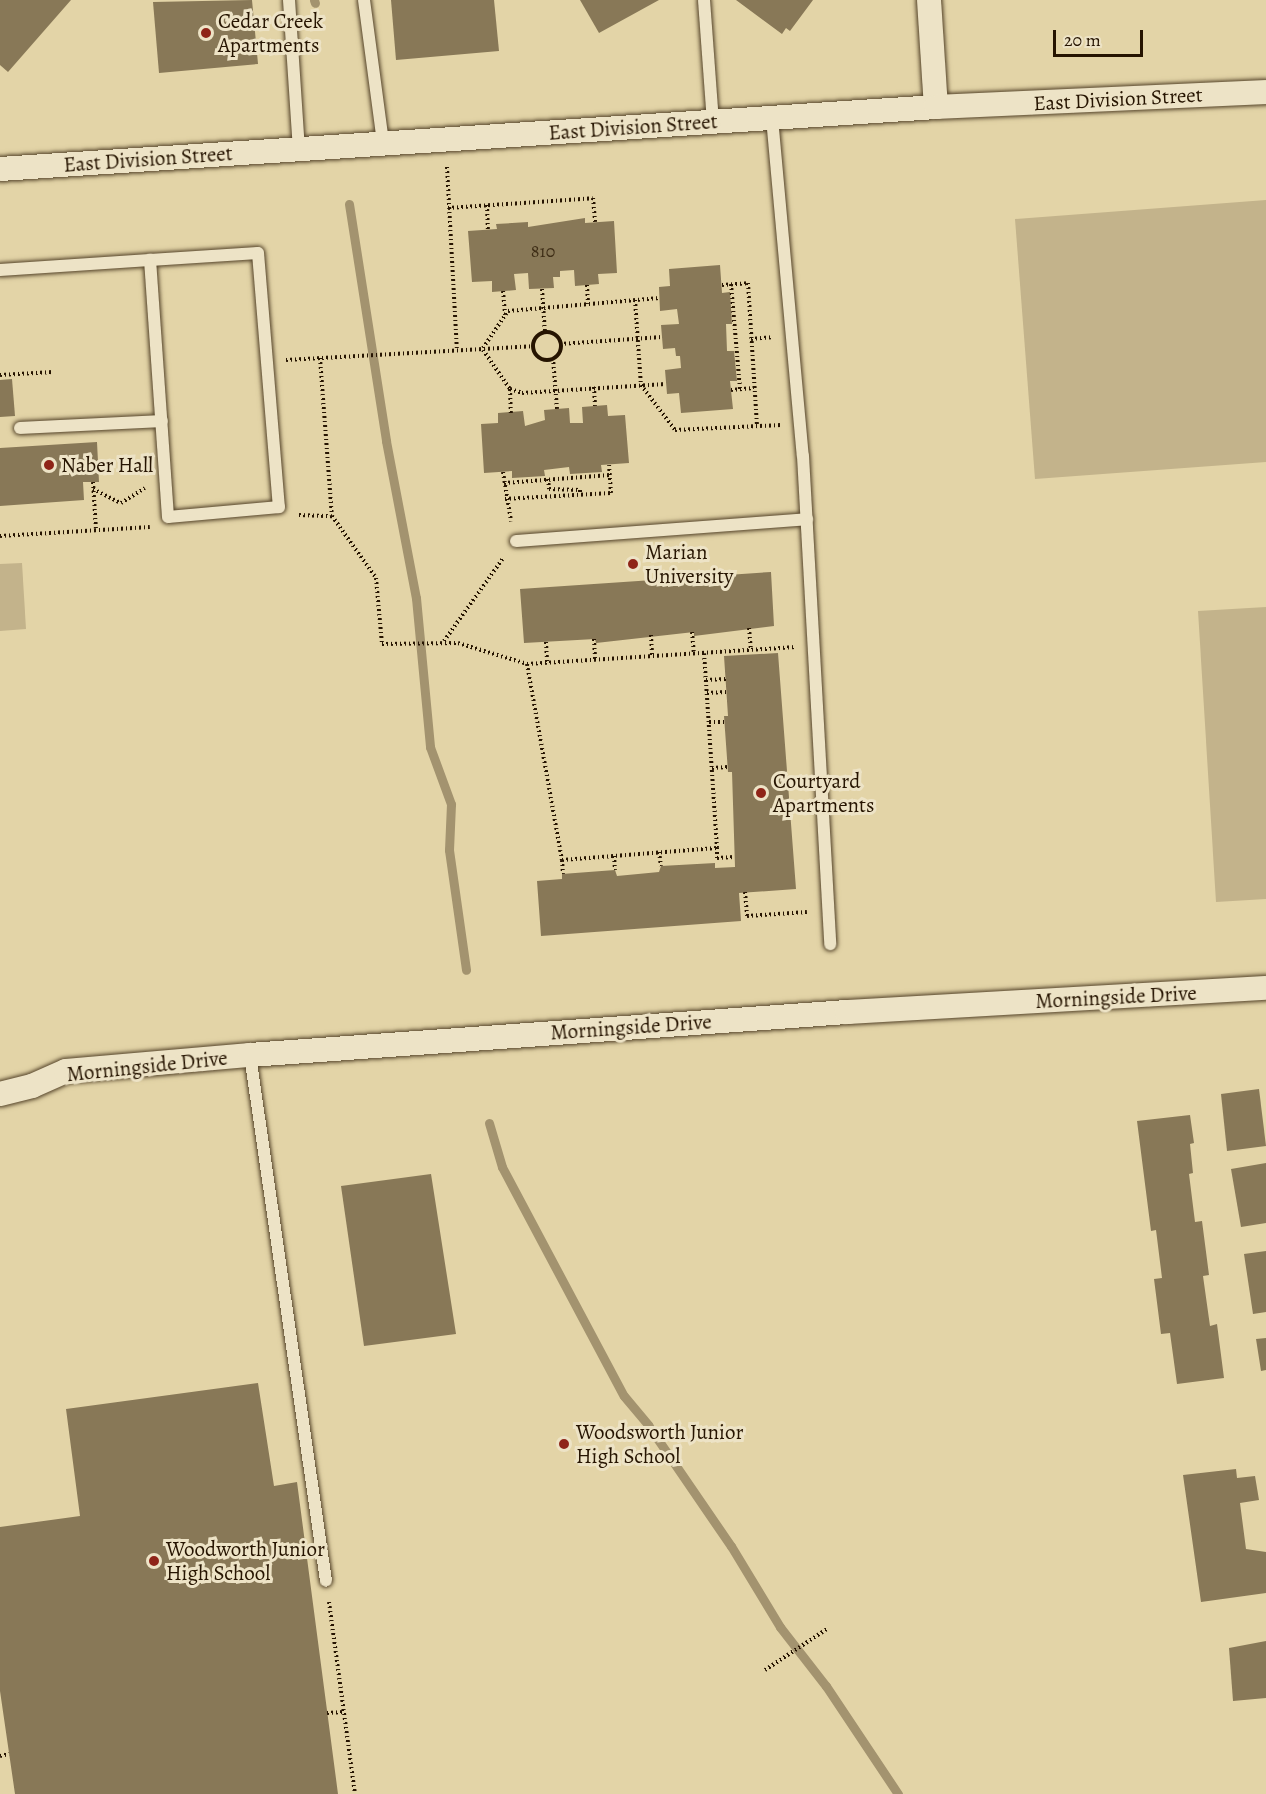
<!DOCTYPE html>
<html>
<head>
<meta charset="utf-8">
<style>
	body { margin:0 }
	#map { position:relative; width:1266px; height:1794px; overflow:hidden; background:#e3d4a7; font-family:Alegreya,serif }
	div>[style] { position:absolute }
	.green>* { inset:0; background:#c3b38b }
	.stream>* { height:9px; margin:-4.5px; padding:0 4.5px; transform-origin:4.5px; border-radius:4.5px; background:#a3936f }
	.building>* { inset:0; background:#887857 }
	.path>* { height:4px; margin-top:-2px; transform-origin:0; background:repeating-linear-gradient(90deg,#261401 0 1.5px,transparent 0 4.5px) }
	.path>.ring { margin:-2px; padding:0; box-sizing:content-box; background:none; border:4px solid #261401; border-radius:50% }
	.roads { filter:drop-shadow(0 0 2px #55442a) drop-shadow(0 0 2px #55442a) }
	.lane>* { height:12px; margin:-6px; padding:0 6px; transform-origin:6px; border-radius:6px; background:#ede3c6 }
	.street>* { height:24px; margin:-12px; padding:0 12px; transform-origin:12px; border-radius:12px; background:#ede3c6 }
	.dots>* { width:16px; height:16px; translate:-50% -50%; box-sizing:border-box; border:3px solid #ede3c6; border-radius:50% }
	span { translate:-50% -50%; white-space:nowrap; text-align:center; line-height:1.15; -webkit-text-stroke:6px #ede3c6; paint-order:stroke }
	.number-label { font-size:18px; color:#3e2d16 }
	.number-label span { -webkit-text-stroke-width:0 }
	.poi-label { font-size:21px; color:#261401 }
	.left { translate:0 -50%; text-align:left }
	.street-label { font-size:21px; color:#261401 }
	.scale { position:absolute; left:1053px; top:30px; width:90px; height:27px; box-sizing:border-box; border:3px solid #261401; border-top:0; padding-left:8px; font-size:18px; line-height:21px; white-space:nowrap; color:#261401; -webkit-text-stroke:4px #ede3c6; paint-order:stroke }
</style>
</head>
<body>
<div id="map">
	<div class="green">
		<div style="clip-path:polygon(1266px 200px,1266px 462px,1035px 479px,1015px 219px)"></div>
		<div style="clip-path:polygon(22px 563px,26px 629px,0 631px,0 564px)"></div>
		<div style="clip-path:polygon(1266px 607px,1266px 899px,1216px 902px,1198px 611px)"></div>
	</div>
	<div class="stream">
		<div style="left:314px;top:0;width:3px;rotate:72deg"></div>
		<div style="left:349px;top:204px;width:240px;rotate:81.1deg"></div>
		<div style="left:386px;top:441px;width:160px;rotate:79.2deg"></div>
		<div style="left:416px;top:598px;width:150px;rotate:84.6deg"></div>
		<div style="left:430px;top:747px;width:61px;rotate:69.8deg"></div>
		<div style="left:451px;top:804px;width:46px;rotate:92.5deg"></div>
		<div style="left:449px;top:850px;width:121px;rotate:81.9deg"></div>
		<div style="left:489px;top:1123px;width:46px;rotate:73.5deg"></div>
		<div style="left:502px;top:1167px;width:259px;rotate:62deg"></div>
		<div style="left:624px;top:1396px;width:38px;rotate:50deg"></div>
		<div style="left:648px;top:1425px;width:147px;rotate:55.6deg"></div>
		<div style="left:731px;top:1546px;width:95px;rotate:58.8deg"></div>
		<div style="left:780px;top:1627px;width:75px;rotate:52.1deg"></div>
		<div style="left:826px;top:1686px;width:130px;rotate:56.3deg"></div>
	</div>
	<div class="building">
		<div style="clip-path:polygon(0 0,71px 0,8px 72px,0 65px)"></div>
		<div style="clip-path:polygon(252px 0,258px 64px,159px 73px,153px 2px)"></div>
		<div style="clip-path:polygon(391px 0,494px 0,499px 51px,396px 60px)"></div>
		<div style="clip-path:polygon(580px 0,659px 0,599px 33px)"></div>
		<div style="clip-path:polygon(736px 0,813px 0,790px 31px,786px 28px,782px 34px)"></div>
		<div style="clip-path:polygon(585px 218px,585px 223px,614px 221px,617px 273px,598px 274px,599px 284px,575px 286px,574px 270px,560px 271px,560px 277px,553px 277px,554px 288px,529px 289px,528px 273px,514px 274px,516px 290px,492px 292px,492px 281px,472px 282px,468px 231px,497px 229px,496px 224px,528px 222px,528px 227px)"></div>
		<div style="clip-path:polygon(720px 265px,722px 293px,730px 292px,732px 324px,726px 324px,727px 351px,734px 351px,737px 381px,730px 381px,733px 409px,681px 413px,679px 393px,667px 394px,665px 370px,681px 368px,680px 356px,676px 356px,675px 348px,663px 349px,661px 325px,679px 324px,677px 309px,660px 311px,659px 287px,670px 286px,669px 269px)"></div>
		<div style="clip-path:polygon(12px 379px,15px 416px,0 417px,0 380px)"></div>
		<div style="clip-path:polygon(607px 405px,608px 416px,625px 415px,629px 463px,601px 465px,602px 472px,570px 474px,569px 467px,544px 470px,545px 476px,512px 478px,512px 471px,484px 473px,481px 424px,498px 423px,498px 413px,523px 411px,525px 426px,545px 420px,544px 410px,569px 408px,570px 423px,583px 423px,582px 407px)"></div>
		<div style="clip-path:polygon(97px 442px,99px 482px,83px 482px,84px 500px,0 506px,0 448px)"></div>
		<div style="clip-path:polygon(771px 572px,774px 626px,694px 636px,694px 632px,596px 643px,595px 639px,524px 643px,520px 589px)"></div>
		<div style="clip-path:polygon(778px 653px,796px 889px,739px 893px,741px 921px,541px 936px,537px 881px,562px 879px,562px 874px,615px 870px,617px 876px,659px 872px,661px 866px,715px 863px,715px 868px,735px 867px,732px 772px,728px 772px,724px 716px,728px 716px,724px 656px)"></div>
		<div style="clip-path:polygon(1259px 1089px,1266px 1146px,1227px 1151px,1221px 1094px)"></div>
		<div style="clip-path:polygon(1190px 1115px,1194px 1143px,1190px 1144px,1193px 1173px,1189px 1174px,1195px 1222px,1202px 1221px,1209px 1275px,1203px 1276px,1210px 1326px,1217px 1324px,1224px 1378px,1177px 1384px,1170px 1333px,1161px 1334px,1154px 1279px,1162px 1278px,1156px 1230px,1151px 1231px,1137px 1121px)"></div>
		<div style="clip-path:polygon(1266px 1163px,1266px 1223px,1241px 1227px,1231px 1169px)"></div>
		<div style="clip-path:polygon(431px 1174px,456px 1334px,364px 1346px,341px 1186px)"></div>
		<div style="clip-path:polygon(1266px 1251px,1266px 1312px,1253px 1314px,1244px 1254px)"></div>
		<div style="clip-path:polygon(1266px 1338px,1266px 1370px,1261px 1371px,1256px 1339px)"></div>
		<div style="clip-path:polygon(258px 1383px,274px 1486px,297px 1482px,338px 1794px,15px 1794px,0 1691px,0 1527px,80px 1516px,66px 1409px)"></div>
		<div style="clip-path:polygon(1236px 1469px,1237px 1478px,1255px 1476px,1259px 1500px,1240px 1503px,1246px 1549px,1266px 1552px,1266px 1593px,1201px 1602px,1183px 1475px)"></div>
		<div style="clip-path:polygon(1266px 1641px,1266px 1698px,1233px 1701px,1229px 1648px)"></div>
	</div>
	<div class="path">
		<div style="left:447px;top:167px;width:183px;rotate:86.9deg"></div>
		<div style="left:487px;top:205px;width:25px;rotate:88deg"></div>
		<div style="left:448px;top:208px;width:145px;rotate:-3.9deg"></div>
		<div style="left:593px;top:198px;width:24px;rotate:85deg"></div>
		<div style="left:731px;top:284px;width:106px;rotate:85.1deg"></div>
		<div style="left:587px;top:285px;width:19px;rotate:87deg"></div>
		<div style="left:722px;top:285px;width:26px;rotate:-4deg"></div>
		<div style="left:748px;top:283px;width:144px;rotate:86.4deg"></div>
		<div style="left:542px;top:289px;width:44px;rotate:86.1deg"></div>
		<div style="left:503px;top:291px;width:24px;rotate:85deg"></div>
		<div style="left:635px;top:300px;width:85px;rotate:86deg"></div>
		<div style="left:641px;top:385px;width:56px;rotate:52.9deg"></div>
		<div style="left:675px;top:430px;width:106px;rotate:-2.7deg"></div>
		<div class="ring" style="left:533px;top:332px;width:24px;height:24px"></div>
		<div style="left:751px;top:339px;width:21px;rotate:-5deg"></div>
		<div style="left:560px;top:344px;width:102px;rotate:-3.9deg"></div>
		<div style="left:483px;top:348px;width:45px;rotate:-56deg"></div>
		<div style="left:508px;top:311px;width:152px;rotate:-4.9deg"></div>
		<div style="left:483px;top:350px;width:47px;rotate:55.3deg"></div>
		<div style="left:510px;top:389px;width:13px;rotate:18deg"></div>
		<div style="left:522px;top:393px;width:144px;rotate:-3.6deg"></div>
		<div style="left:320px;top:358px;width:158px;rotate:85.7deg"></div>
		<div style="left:553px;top:358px;width:51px;rotate:85.5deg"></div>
		<div style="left:286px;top:360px;width:247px;rotate:-3.2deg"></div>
		<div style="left:0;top:375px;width:53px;rotate:-3.2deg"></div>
		<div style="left:594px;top:387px;width:19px;rotate:87deg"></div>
		<div style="left:510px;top:389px;width:24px;rotate:88deg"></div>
		<div style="left:731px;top:390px;width:23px;rotate:-5deg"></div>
		<div style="left:503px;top:472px;width:50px;rotate:80.7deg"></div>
		<div style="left:548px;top:479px;width:10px;rotate:84deg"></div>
		<div style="left:549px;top:489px;width:31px;rotate:2deg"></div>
		<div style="left:580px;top:490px;width:5px;rotate:90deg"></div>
		<div style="left:93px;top:482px;width:48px;rotate:86.4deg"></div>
		<div style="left:504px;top:483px;width:106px;rotate:-4.3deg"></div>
		<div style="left:93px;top:489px;width:31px;rotate:27deg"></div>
		<div style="left:121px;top:503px;width:28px;rotate:-32deg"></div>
		<div style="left:505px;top:499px;width:106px;rotate:-3.2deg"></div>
		<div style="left:611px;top:493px;width:28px;rotate:-94deg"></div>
		<div style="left:299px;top:515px;width:33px;rotate:2deg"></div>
		<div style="left:332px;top:516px;width:76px;rotate:54.6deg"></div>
		<div style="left:376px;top:578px;width:66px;rotate:84.8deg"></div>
		<div style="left:382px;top:644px;width:76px;rotate:-0.8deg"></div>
		<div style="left:458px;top:643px;width:72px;rotate:16.9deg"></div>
		<div style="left:527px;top:664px;width:269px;rotate:-3.6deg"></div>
		<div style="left:0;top:536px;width:150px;rotate:-3.4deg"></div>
		<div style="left:749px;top:628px;width:22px;rotate:85deg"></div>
		<div style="left:692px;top:632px;width:21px;rotate:85deg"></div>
		<div style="left:651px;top:635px;width:21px;rotate:87deg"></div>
		<div style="left:594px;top:639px;width:20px;rotate:87deg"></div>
		<div style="left:444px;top:641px;width:103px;rotate:-54.5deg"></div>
		<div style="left:546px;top:642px;width:20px;rotate:87deg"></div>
		<div style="left:527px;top:664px;width:199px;rotate:79.9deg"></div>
		<div style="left:562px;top:860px;width:155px;rotate:-4.4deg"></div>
		<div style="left:717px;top:848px;width:195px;rotate:-93.8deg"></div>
		<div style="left:706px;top:680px;width:20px;rotate:-3deg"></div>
		<div style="left:707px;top:693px;width:19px;rotate:-3deg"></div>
		<div style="left:709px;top:722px;width:15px"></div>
		<div style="left:712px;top:768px;width:16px;rotate:-4deg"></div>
		<div style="left:717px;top:848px;width:10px;rotate:90deg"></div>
		<div style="left:717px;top:858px;width:17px;rotate:-3deg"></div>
		<div style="left:659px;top:852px;width:14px;rotate:82deg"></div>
		<div style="left:614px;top:856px;width:14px;rotate:86deg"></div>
		<div style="left:562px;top:860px;width:14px;rotate:86deg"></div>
		<div style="left:745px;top:892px;width:24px;rotate:85deg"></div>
		<div style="left:747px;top:916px;width:60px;rotate:-3.8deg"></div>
		<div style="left:329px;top:1602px;width:194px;rotate:82.3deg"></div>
		<div style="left:765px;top:1670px;width:74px;rotate:-33.5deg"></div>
		<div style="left:327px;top:1713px;width:17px;rotate:-3deg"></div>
		<div style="left:0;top:1756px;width:9px;rotate:-13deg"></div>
	</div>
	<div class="roads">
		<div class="lane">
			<div style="left:289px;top:0;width:149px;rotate:86.2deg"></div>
			<div style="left:364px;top:0;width:144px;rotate:82.4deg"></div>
			<div style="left:704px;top:0;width:122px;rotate:85.8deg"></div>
			<div style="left:772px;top:118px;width:339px;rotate:84.8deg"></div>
			<div style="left:803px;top:456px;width:489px;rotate:86.8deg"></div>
			<div style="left:0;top:270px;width:150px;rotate:-3.8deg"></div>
			<div style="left:150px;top:260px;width:108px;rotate:-3.7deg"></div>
			<div style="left:258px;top:253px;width:255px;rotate:85.3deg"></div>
			<div style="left:279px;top:507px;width:111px;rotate:174.9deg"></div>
			<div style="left:168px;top:517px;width:258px;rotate:-94deg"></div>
			<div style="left:20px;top:428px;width:142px;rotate:-2.8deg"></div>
			<div style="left:516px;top:541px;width:292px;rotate:-4.3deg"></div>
			<div style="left:250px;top:1055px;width:531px;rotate:81.78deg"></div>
		</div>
		<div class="street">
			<div style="left:929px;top:0;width:107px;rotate:86.3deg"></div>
			<div style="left:0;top:169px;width:938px;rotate:-3.79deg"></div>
			<div style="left:936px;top:107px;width:330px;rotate:-2.6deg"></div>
			<div style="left:0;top:1094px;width:33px;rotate:-14deg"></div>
			<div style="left:32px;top:1086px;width:37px;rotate:-24deg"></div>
			<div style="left:66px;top:1071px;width:185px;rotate:-5deg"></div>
			<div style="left:250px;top:1055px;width:599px;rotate:-4.12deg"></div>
			<div style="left:847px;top:1012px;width:420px;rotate:-3.3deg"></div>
		</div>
	</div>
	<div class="dots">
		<div style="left:206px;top:33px;background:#8f2418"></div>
		<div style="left:49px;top:465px;background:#8f2418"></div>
		<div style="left:633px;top:564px;background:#8f2418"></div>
		<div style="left:761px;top:793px;background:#8f2418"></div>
		<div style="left:564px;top:1444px;background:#8f2418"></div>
		<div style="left:154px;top:1561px;background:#8f2418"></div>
	</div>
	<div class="number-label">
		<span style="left:543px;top:251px">810</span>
	</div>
	<div class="poi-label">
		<span class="left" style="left:218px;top:33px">Cedar Creek<br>Apartments</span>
		<span class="left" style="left:61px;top:465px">Naber Hall</span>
		<span class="left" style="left:645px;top:564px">Marian<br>University</span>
		<span class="left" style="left:773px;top:793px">Courtyard<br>Apartments</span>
		<span class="left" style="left:576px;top:1444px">Woodsworth Junior<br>High School</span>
		<span class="left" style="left:166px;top:1561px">Woodworth Junior<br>High School</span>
	</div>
	<div class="street-label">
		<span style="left:1118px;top:99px;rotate:-3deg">East Division Street</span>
		<span style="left:633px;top:127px;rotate:-4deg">East Division Street</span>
		<span style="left:148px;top:159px;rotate:-4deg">East Division Street</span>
		<span style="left:1116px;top:997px;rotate:-3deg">Morningside Drive</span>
		<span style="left:631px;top:1027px;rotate:-4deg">Morningside Drive</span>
		<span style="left:147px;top:1066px;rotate:-6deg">Morningside Drive</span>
	</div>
	<div class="scale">20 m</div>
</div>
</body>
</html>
